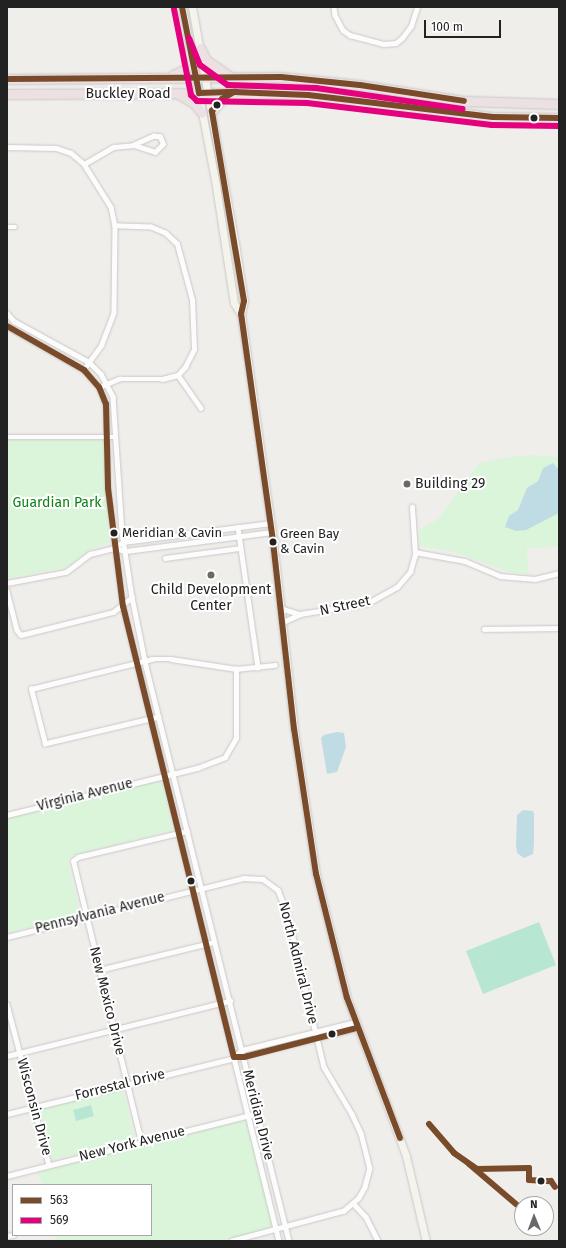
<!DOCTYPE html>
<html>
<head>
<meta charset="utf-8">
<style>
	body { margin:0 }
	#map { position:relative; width:566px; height:1248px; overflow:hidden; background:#f0eeeb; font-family:"Fira Sans",sans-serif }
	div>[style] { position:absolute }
	.park>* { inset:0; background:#daf5da }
	.pitch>* { inset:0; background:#b7e6d2 }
	.water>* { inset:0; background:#bfdbe3 }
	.roads { filter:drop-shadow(0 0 1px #c9c8c7) drop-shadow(0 0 1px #c9c8c7) }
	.street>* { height:4.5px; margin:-2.25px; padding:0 2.25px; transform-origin:2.25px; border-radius:2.25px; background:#fdfcfc }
	.secondary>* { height:7px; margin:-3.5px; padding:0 3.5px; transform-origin:3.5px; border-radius:3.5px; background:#f4f4ed }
	.highway>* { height:9px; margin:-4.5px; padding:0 4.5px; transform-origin:4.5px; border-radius:4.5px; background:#ece0e2 }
	.bus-1>* { height:6px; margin:-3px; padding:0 3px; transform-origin:3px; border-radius:3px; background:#7a4b2a }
	.bus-2>* { height:6px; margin:-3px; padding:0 3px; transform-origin:3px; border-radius:3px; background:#e5007d }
	.dots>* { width:11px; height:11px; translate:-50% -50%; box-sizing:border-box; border:2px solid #fff; border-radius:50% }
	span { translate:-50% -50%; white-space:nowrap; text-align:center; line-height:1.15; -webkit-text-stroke:4px #fff; paint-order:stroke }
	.bus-label { font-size:13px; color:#222 }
	.left { translate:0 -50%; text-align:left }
	.street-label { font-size:14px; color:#222 }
	.poi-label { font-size:14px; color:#222 }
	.park-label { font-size:14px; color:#0c8416 }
	.frame { position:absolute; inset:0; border:8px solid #222; pointer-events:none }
	.legend { position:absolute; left:12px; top:1184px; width:140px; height:52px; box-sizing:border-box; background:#fff; border:1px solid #a7a7a7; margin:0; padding:5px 7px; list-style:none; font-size:12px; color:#222 }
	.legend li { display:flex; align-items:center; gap:8px; height:20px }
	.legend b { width:20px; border:1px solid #a7a7a7 }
	.north { position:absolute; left:514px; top:1196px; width:40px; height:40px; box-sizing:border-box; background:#fff; border:1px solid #a7a7a7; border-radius:50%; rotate:359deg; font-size:11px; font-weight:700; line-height:16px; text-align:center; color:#222 }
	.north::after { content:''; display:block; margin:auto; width:14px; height:18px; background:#6a6968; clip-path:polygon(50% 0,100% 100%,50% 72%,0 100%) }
	.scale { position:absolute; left:424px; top:20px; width:77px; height:18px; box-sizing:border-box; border:2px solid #222; border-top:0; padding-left:5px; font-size:12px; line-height:14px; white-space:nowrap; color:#222; -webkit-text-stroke:3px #fff; paint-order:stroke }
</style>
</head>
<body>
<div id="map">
	<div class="park">
		<div style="clip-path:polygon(7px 440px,104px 440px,109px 544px,93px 548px,67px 567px,7px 579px)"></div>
		<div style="clip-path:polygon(534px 455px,559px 457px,559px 545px,558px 547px,527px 548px,528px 574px,512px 573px,454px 552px,419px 546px,419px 530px,438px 519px,479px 463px,510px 457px)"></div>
		<div style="clip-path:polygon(156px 780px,163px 784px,173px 830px,70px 856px,68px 862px,80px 913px,7px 933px,7px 817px)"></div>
		<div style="clip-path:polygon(120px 1088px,124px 1091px,135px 1140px,52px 1160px,39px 1110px)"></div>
		<div style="clip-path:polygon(242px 1121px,247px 1124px,272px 1223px,271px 1228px,221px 1241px,56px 1241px,55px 1235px,151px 1235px,151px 1185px,42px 1185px,38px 1172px)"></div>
	</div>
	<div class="pitch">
		<div style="clip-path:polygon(539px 922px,556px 965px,483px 994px,466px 951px)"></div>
		<div style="clip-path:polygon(91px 1105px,94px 1116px,76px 1121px,73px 1110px)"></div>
	</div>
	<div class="water">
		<div style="clip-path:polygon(553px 463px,559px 470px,559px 513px,526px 530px,516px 531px,505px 527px,509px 516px,518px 510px,527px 488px,538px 481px,543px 468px)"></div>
		<div style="clip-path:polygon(337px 732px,344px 733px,346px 747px,337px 772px,327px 774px,321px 738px,324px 735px)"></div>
		<div style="clip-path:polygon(523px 810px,533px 811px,534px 814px,534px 843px,533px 854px,524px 858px,517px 853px,516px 844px,517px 815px)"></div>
	</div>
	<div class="roads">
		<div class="street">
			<div style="left:334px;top:7px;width:8px;rotate:83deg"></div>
			<div style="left:335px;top:15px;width:17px;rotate:62deg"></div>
			<div style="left:343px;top:30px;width:9px;rotate:36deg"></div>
			<div style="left:350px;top:35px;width:35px;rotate:15deg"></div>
			<div style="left:384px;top:44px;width:12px;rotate:-5deg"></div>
			<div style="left:396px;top:43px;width:8px;rotate:-40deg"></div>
			<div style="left:402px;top:38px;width:15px;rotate:-53deg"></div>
			<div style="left:411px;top:26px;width:20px;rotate:-72deg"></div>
			<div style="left:7px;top:147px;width:49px;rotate:1.2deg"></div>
			<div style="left:56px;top:148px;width:16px;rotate:18deg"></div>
			<div style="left:71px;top:153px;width:17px;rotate:40deg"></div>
			<div style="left:84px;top:164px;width:51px;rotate:57.9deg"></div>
			<div style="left:111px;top:207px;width:19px;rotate:78deg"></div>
			<div style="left:115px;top:226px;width:87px;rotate:90.7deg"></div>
			<div style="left:114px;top:313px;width:34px;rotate:111deg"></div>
			<div style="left:102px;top:345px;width:31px;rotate:126deg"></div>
			<div style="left:84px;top:164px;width:34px;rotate:-30deg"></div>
			<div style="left:113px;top:147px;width:21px;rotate:-5deg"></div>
			<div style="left:134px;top:145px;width:22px;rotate:18deg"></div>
			<div style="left:155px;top:152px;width:11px;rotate:-45deg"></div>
			<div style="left:163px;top:144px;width:8px;rotate:-113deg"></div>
			<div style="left:160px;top:137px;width:6px;rotate:-171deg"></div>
			<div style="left:154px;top:136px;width:22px;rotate:156deg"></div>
			<div style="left:7px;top:227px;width:8px"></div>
			<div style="left:7px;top:313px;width:11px;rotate:49deg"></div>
			<div style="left:14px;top:321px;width:85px;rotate:28.7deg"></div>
			<div style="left:89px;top:362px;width:17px;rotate:45deg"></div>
			<div style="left:101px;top:374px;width:26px;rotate:62deg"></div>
			<div style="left:113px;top:397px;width:135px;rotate:86.2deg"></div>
			<div style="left:122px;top:532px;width:66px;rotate:81.3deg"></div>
			<div style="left:132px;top:597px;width:70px;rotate:78.5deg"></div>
			<div style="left:146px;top:666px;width:593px;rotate:76.03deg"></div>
			<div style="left:7px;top:326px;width:89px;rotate:29.7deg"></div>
			<div style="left:84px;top:370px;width:23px;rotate:49deg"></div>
			<div style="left:99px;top:387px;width:18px;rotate:68deg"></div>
			<div style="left:106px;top:404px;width:84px;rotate:88.6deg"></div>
			<div style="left:108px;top:488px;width:119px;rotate:82.8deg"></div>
			<div style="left:123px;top:606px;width:654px;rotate:76.2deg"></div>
			<div style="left:178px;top:375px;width:40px;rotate:55.1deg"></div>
			<div style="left:99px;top:387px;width:22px;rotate:-22deg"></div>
			<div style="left:119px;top:379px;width:43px"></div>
			<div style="left:162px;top:379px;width:16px;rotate:-14deg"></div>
			<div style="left:178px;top:375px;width:11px;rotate:-49deg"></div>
			<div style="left:185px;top:367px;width:20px;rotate:-63deg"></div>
			<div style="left:194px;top:349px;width:49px;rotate:-92.3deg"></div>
			<div style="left:192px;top:300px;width:58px;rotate:-105deg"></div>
			<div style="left:177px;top:244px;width:16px;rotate:-137deg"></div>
			<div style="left:165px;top:233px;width:15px;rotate:-157deg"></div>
			<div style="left:151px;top:227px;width:36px;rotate:-178deg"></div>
			<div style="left:7px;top:437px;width:109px"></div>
			<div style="left:238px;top:527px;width:142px;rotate:81.9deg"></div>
			<div style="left:114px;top:548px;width:12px;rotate:14deg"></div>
			<div style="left:126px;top:551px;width:147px;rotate:-7.4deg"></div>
			<div style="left:415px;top:552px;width:51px;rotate:10.2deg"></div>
			<div style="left:465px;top:561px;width:38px;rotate:23deg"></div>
			<div style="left:500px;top:576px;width:35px;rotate:5deg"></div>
			<div style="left:535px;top:579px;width:25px;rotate:-14deg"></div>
			<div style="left:165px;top:558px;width:76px;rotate:-7.6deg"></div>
			<div style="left:7px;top:583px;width:60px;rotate:-10.6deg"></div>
			<div style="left:66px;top:572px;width:30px;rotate:-37deg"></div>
			<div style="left:90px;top:554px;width:25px;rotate:-14deg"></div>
			<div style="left:114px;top:548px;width:11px;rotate:-34deg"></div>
			<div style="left:123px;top:542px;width:149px;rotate:-7.3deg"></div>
			<div style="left:7px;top:591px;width:40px;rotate:75.6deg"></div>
			<div style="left:17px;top:630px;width:6px;rotate:51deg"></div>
			<div style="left:21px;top:635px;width:95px;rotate:-14deg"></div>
			<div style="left:113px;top:612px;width:24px;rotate:-38deg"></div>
			<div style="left:280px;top:608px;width:21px;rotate:17deg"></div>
			<div style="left:281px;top:623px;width:21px;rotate:-25deg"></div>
			<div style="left:300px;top:614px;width:69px;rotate:-9.2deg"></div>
			<div style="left:368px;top:603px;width:33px;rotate:-29deg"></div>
			<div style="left:397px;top:587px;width:20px;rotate:-49deg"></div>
			<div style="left:410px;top:572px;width:18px;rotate:-74deg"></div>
			<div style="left:415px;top:555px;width:48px;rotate:-93.6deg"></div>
			<div style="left:484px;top:629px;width:75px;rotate:-0.8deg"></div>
			<div style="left:159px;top:717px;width:117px;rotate:166.7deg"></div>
			<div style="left:45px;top:744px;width:57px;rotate:-104.3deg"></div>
			<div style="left:31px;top:689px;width:125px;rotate:-13.9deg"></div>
			<div style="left:152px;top:659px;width:19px"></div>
			<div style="left:171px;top:659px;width:66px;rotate:8.7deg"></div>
			<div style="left:236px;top:669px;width:39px;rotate:-6deg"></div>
			<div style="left:7px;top:815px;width:196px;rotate:-13.9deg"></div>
			<div style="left:197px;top:768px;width:30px;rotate:-21deg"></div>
			<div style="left:225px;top:757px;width:22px;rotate:-60deg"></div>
			<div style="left:236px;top:738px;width:69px;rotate:-90deg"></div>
			<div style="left:7px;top:937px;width:243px;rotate:-14deg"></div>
			<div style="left:243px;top:878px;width:20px;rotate:3deg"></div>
			<div style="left:263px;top:879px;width:19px;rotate:36deg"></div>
			<div style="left:278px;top:890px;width:24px;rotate:68deg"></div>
			<div style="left:287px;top:912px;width:159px;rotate:76.6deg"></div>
			<div style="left:324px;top:1067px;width:55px;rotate:59.2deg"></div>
			<div style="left:352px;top:1114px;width:21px;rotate:65deg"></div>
			<div style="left:361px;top:1133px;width:36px;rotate:76deg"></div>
			<div style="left:370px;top:1168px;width:20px;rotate:105deg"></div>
			<div style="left:365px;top:1187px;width:13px;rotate:119deg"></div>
			<div style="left:359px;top:1198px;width:20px;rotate:139deg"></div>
			<div style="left:344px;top:1211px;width:116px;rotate:165deg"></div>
			<div style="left:99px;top:970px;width:118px;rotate:-13.7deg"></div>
			<div style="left:7px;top:1004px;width:166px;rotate:75.4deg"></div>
			<div style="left:7px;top:1056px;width:230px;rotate:-13.9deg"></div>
			<div style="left:234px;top:1057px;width:11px;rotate:-41deg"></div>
			<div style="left:242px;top:1050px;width:116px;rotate:-13.9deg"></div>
			<div style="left:7px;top:1114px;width:360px;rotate:-13.8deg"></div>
			<div style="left:141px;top:1142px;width:289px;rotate:-103.6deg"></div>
			<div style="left:73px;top:861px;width:6px;rotate:-39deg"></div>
			<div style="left:78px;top:857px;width:112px;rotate:-13.4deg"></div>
			<div style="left:7px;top:1176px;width:258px;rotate:-14.1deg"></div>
			<div style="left:353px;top:1203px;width:19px;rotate:47deg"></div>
			<div style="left:366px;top:1217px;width:27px;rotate:63deg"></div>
			<div style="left:7px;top:1236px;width:6px;rotate:-9deg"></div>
		</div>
		<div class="secondary">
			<div style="left:182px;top:7px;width:182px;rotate:79.2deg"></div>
			<div style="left:216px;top:186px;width:118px;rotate:81.3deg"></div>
			<div style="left:234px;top:303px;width:13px;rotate:58deg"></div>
			<div style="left:241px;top:314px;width:49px;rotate:81.7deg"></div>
			<div style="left:248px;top:362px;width:181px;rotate:82deg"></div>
			<div style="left:273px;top:541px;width:189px;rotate:83.6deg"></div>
			<div style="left:294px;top:729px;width:147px;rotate:81.4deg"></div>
			<div style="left:316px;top:874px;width:128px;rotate:76deg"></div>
			<div style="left:347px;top:998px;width:169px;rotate:69.5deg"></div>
			<div style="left:406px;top:1156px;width:87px;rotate:76.8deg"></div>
			<div style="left:192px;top:7px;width:247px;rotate:79.7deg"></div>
			<div style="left:236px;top:250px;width:52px;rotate:81.1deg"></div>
			<div style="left:244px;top:301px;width:13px;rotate:103deg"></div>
		</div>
		<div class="highway">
			<div style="left:200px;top:48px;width:13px;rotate:63deg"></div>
			<div style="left:206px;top:60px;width:28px;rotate:35deg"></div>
			<div style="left:173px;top:75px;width:14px;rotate:-25deg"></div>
			<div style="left:186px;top:69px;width:20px;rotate:-79deg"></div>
			<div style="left:7px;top:79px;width:274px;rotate:-0.4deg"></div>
			<div style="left:281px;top:77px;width:79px;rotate:5.8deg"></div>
			<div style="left:360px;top:85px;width:105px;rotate:8.7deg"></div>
			<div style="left:464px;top:101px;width:95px;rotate:1.8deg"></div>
			<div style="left:177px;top:93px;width:21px;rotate:31deg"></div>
			<div style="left:195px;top:104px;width:11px;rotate:52deg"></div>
			<div style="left:7px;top:94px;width:266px;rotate:-0.2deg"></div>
			<div style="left:273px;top:93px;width:35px;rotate:3deg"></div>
			<div style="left:308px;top:95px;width:186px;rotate:6.8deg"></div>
			<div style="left:493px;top:117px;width:66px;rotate:0.9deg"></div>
			<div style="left:212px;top:111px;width:16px;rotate:-50deg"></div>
			<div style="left:222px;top:99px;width:10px;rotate:-29deg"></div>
		</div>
	</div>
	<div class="bus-1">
		<div style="left:182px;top:7px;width:88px;rotate:78.8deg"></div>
		<div style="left:199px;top:93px;width:37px;rotate:-2deg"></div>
		<div style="left:7px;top:79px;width:274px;rotate:-0.4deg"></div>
		<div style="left:281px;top:77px;width:79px;rotate:5.8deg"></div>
		<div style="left:360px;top:85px;width:105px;rotate:8.7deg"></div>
		<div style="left:7px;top:326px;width:89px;rotate:29.7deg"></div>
		<div style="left:84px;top:370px;width:23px;rotate:49deg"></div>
		<div style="left:99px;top:387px;width:18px;rotate:68deg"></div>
		<div style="left:106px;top:404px;width:84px;rotate:88.6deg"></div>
		<div style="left:108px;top:488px;width:119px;rotate:82.8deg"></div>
		<div style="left:123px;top:606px;width:464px;rotate:76.2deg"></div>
		<div style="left:234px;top:1057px;width:10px"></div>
		<div style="left:244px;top:1057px;width:117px;rotate:-14.4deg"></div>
		<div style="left:429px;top:1124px;width:38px;rotate:49deg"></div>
		<div style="left:454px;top:1153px;width:28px;rotate:35deg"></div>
		<div style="left:477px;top:1169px;width:52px;rotate:-1.1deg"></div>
		<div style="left:529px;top:1168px;width:12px;rotate:90deg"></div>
		<div style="left:529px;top:1180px;width:22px;rotate:3deg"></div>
		<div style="left:551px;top:1181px;width:7px;rotate:56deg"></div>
		<div style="left:400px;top:1138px;width:150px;rotate:-110.7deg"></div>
		<div style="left:347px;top:998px;width:128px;rotate:-104deg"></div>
		<div style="left:316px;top:874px;width:147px;rotate:-98.6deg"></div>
		<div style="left:294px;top:729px;width:189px;rotate:-96.4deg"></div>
		<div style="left:273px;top:541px;width:229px;rotate:-98deg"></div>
		<div style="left:241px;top:314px;width:13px;rotate:-77deg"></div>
		<div style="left:244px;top:301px;width:193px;rotate:-99.6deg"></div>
		<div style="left:212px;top:111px;width:16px;rotate:-50deg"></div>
		<div style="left:222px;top:99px;width:14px;rotate:-30deg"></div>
		<div style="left:234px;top:92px;width:74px;rotate:2.3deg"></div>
		<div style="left:308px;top:95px;width:186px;rotate:6.8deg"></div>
		<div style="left:493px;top:117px;width:66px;rotate:0.9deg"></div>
		<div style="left:469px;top:1164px;width:62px;rotate:40.4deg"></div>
	</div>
	<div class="bus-2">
		<div style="left:174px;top:9px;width:88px;rotate:78.8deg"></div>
		<div style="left:191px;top:95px;width:8px;rotate:45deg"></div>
		<div style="left:197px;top:101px;width:110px;rotate:1deg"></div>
		<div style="left:307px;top:103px;width:186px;rotate:6.8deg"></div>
		<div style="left:492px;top:125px;width:67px;rotate:0.9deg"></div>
		<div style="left:189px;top:38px;width:29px;rotate:68deg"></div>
		<div style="left:200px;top:65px;width:34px;rotate:36deg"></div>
		<div style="left:228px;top:85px;width:88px;rotate:2deg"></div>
		<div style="left:316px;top:88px;width:148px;rotate:8.1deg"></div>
	</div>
	<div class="dots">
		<div style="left:217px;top:105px;background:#222"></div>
		<div style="left:534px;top:118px;background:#222"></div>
		<div style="left:407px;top:484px;background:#6a6968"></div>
		<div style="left:114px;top:533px;background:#222"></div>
		<div style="left:273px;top:542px;background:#222"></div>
		<div style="left:211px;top:575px;background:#6a6968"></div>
		<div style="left:191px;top:881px;background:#222"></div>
		<div style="left:332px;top:1034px;background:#222"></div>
		<div style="left:541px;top:1181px;background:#222"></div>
	</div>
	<div class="bus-label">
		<span class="left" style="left:122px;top:533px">Meridian &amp; Cavin</span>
		<span class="left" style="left:280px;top:542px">Green Bay<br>&amp; Cavin</span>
	</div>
	<div class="street-label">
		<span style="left:128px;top:94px">Buckley Road</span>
		<span style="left:345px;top:606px;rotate:-12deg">N Street</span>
		<span style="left:85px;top:795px;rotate:-14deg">Virginia Avenue</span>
		<span style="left:100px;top:913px;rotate:-14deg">Pennsylvania Avenue</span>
		<span style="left:298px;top:963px;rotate:76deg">North Admiral Drive</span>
		<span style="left:107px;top:1001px;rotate:76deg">New Mexico Drive</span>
		<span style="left:120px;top:1085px;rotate:-14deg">Forrestal Drive</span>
		<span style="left:34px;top:1107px;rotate:75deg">Wisconsin Drive</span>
		<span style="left:258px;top:1115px;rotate:76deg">Meridian Drive</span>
		<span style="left:132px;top:1144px;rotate:-14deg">New York Avenue</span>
	</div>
	<div class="poi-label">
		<span class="left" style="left:415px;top:484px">Building 29</span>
		<span style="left:211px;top:598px">Child Development<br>Center</span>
	</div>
	<div class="park-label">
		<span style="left:57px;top:503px">Guardian Park</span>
	</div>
	<div class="frame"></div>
	<ul class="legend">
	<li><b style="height:5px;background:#7a4b2a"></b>563</li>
	<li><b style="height:5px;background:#e5007d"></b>569</li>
	</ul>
	<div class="north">N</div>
	<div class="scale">100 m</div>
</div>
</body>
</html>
